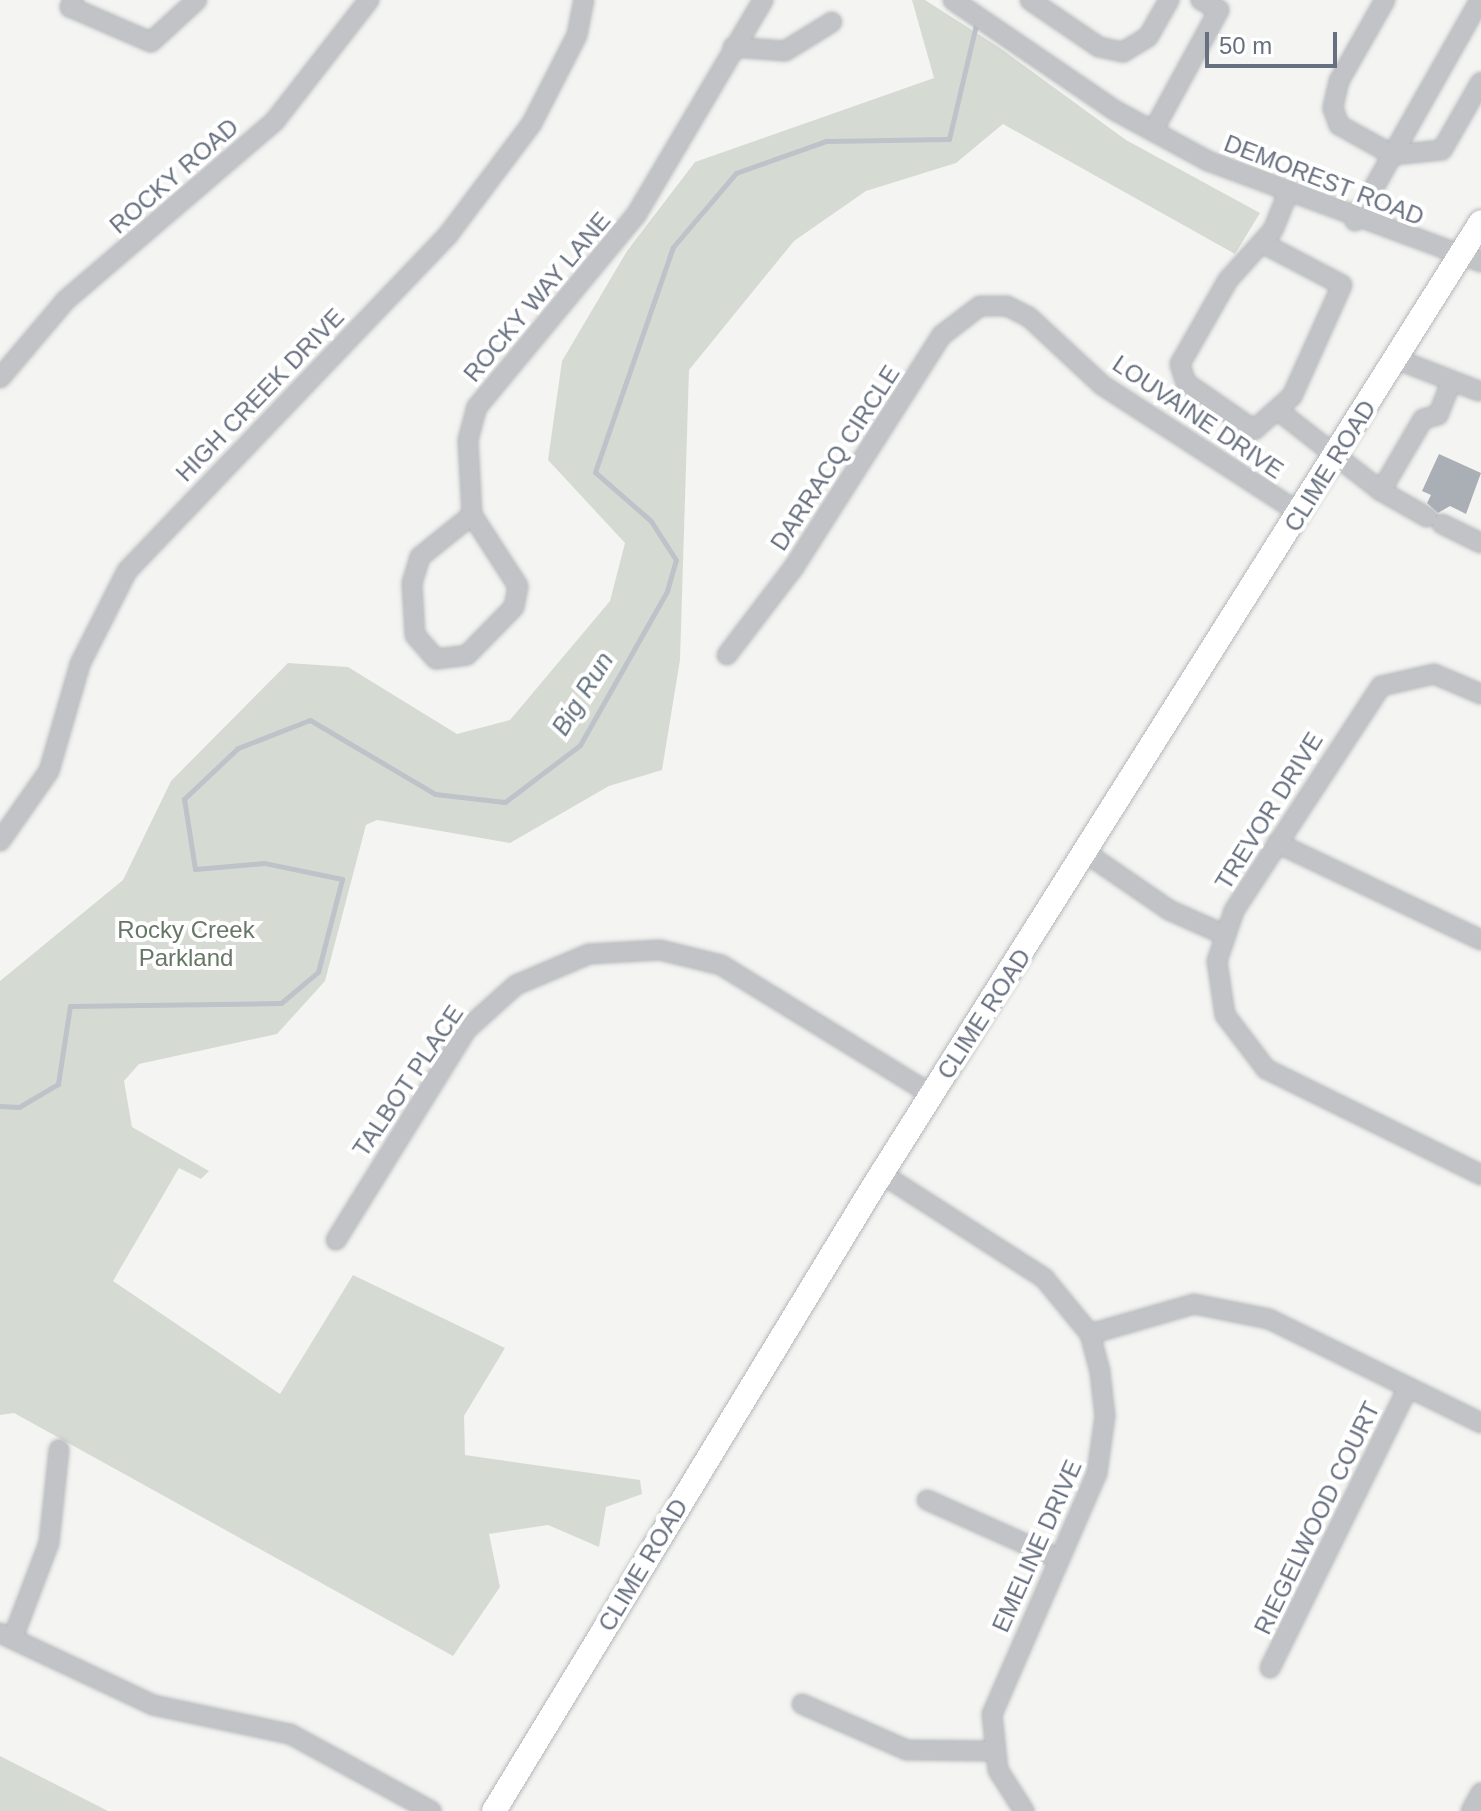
<!DOCTYPE html>
<html>
<head>
<meta charset="utf-8">
<style>
	body { margin:0 }
	#map { position:relative; width:1481px; height:1811px; overflow:hidden; background:#f4f5f2; font-family:Arial,sans-serif }
	div>[style] { position:absolute }
	.green>* { inset:0; background:#d5dbd3 }
	.stream>* { height:5px; margin:-2.5px; padding:0 2.5px; transform-origin:2.5px; border-radius:2.5px; background:#bdc3c9 }
	.building>* { inset:0; background:#aaaeb5 }
	.roads { filter:drop-shadow(0 0 2px #b4b6ba) drop-shadow(0 0 2px #b4b6ba) }
	.minor>* { height:18px; margin:-9px; padding:0 9px; transform-origin:9px; border-radius:9px; background:#c1c3c7 }
	.major>* { height:24px; margin:-12px; padding:0 12px; transform-origin:12px; border-radius:12px; background:#fff }
	span { translate:-50% -50%; white-space:nowrap; text-align:center; line-height:1.15; -webkit-text-stroke:8px #fff; paint-order:stroke }
	.street-label { font-size:24px; color:#677080 }
	.park-label { font-size:24px; color:#667865 }
	.water-label { font-size:26px; color:#687784; font-style:italic }
	.scale { position:absolute; left:1205px; top:32px; width:132px; height:36px; box-sizing:border-box; border:4px solid #677080; border-top:0; padding-left:10px; font-size:24px; line-height:28px; white-space:nowrap; color:#677080; -webkit-text-stroke:6px #fff; paint-order:stroke }
</style>
</head>
<body>
<div id="map">
	<div class="green">
		<div style="clip-path:polygon(912px 0,925px 0,1000px 48px,1126px 140px,1260px 213px,1235px 254px,1003px 124px,956px 163px,866px 191px,794px 241px,689px 370px,680px 660px,662px 770px,609px 786px,510px 843px,377px 820px,366px 825px,325px 981px,277px 1034px,139px 1064px,124px 1081px,132px 1127px,209px 1171px,201px 1179px,179px 1168px,113px 1281px,280px 1394px,353px 1275px,505px 1348px,464px 1416px,465px 1455px,640px 1480px,642px 1494px,606px 1507px,599px 1547px,548px 1525px,489px 1534px,500px 1587px,453px 1656px,14px 1413px,0 1415px,0 981px,123px 880px,171px 781px,288px 663px,348px 667px,457px 734px,510px 720px,610px 601px,625px 543px,548px 460px,562px 361px,627px 251px,695px 162px,934px 78px)"></div>
		<div style="clip-path:polygon(0 1756px,108px 1811px,0 1811px)"></div>
	</div>
	<div class="stream">
		<div style="left:0;top:1106px;width:19px;rotate:3deg"></div>
		<div style="left:19px;top:1107px;width:45px;rotate:-30.5deg"></div>
		<div style="left:58px;top:1084px;width:79px;rotate:-81.3deg"></div>
		<div style="left:70px;top:1006px;width:211px;rotate:-0.8deg"></div>
		<div style="left:281px;top:1003px;width:48px;rotate:-40deg"></div>
		<div style="left:318px;top:972px;width:96px;rotate:-75.5deg"></div>
		<div style="left:342px;top:879px;width:80px;rotate:-168.4deg"></div>
		<div style="left:264px;top:863px;width:69px;rotate:175deg"></div>
		<div style="left:195px;top:869px;width:71px;rotate:-98.9deg"></div>
		<div style="left:184px;top:799px;width:74px;rotate:-43.4deg"></div>
		<div style="left:238px;top:748px;width:77px;rotate:-21.3deg"></div>
		<div style="left:310px;top:720px;width:145px;rotate:30.6deg"></div>
		<div style="left:435px;top:794px;width:70px;rotate:6.5deg"></div>
		<div style="left:505px;top:802px;width:94px;rotate:-37.2deg"></div>
		<div style="left:580px;top:745px;width:177px;rotate:-60.5deg"></div>
		<div style="left:667px;top:591px;width:32px;rotate:-74deg"></div>
		<div style="left:676px;top:560px;width:46px;rotate:-122.7deg"></div>
		<div style="left:651px;top:521px;width:74px;rotate:-138.8deg"></div>
		<div style="left:595px;top:472px;width:238px;rotate:-70.9deg"></div>
		<div style="left:673px;top:247px;width:97px;rotate:-49.6deg"></div>
		<div style="left:736px;top:173px;width:96px;rotate:-19.6deg"></div>
		<div style="left:826px;top:141px;width:123px;rotate:-0.9deg"></div>
		<div style="left:949px;top:139px;width:121px;rotate:-76.7deg"></div>
	</div>
	<div class="building">
		<div style="clip-path:polygon(1439px 454px,1481px 473px,1466px 514px,1450px 506px,1438px 513px,1427px 503px,1431px 495px,1422px 491px)"></div>
	</div>
	<div class="roads">
		<div class="minor">
			<div style="left:73px;top:0;width:8px;rotate:113deg"></div>
			<div style="left:70px;top:7px;width:88px;rotate:23.4deg"></div>
			<div style="left:151px;top:42px;width:62px;rotate:-42.4deg"></div>
			<div style="left:953px;top:0;width:197px;rotate:34.3deg"></div>
			<div style="left:1116px;top:111px;width:105px;rotate:28.5deg"></div>
			<div style="left:1208px;top:161px;width:291px;rotate:20.3deg"></div>
			<div style="left:1030px;top:0;width:83px;rotate:34.3deg"></div>
			<div style="left:1099px;top:47px;width:25px;rotate:12deg"></div>
			<div style="left:1123px;top:52px;width:29px;rotate:-31deg"></div>
			<div style="left:1148px;top:37px;width:43px;rotate:-60.4deg"></div>
			<div style="left:1385px;top:0;width:93px;rotate:119.6deg"></div>
			<div style="left:1339px;top:81px;width:28px;rotate:103deg"></div>
			<div style="left:1333px;top:108px;width:18px;rotate:71deg"></div>
			<div style="left:1339px;top:125px;width:62px;rotate:29.1deg"></div>
			<div style="left:1393px;top:155px;width:49px;rotate:-5.8deg"></div>
			<div style="left:1442px;top:150px;width:78px;rotate:-60.2deg"></div>
			<div style="left:733px;top:47px;width:52px;rotate:4.4deg"></div>
			<div style="left:785px;top:51px;width:55px;rotate:-31.7deg"></div>
			<div style="left:1153px;top:131px;width:138px;rotate:-61.4deg"></div>
			<div style="left:1219px;top:10px;width:21px;rotate:-151deg"></div>
			<div style="left:1355px;top:221px;width:254px;rotate:-60.5deg"></div>
			<div style="left:1262px;top:243px;width:90px;rotate:27.7deg"></div>
			<div style="left:1342px;top:285px;width:122px;rotate:114.2deg"></div>
			<div style="left:1292px;top:396px;width:51px;rotate:138.2deg"></div>
			<div style="left:1254px;top:430px;width:83px;rotate:-145.3deg"></div>
			<div style="left:1186px;top:383px;width:20px;rotate:-108deg"></div>
			<div style="left:1180px;top:364px;width:97px;rotate:-60.3deg"></div>
			<div style="left:1228px;top:280px;width:67px;rotate:-48deg"></div>
			<div style="left:1273px;top:230px;width:37px;rotate:-68deg"></div>
			<div style="left:1396px;top:359px;width:89px;rotate:21.1deg"></div>
			<div style="left:0;top:378px;width:102px;rotate:-49.8deg"></div>
			<div style="left:66px;top:300px;width:274px;rotate:-40.6deg"></div>
			<div style="left:274px;top:122px;width:155px;rotate:-52.1deg"></div>
			<div style="left:1280px;top:412px;width:128px;rotate:38deg"></div>
			<div style="left:1381px;top:491px;width:83px;rotate:-59.7deg"></div>
			<div style="left:1423px;top:419px;width:16px;rotate:-15deg"></div>
			<div style="left:1438px;top:415px;width:32px;rotate:-68deg"></div>
			<div style="left:1381px;top:491px;width:53px;rotate:29.5deg"></div>
			<div style="left:472px;top:515px;width:67px;rotate:141.1deg"></div>
			<div style="left:420px;top:557px;width:27px;rotate:107deg"></div>
			<div style="left:412px;top:583px;width:52px;rotate:86.7deg"></div>
			<div style="left:415px;top:635px;width:32px;rotate:49deg"></div>
			<div style="left:436px;top:659px;width:31px;rotate:-7deg"></div>
			<div style="left:467px;top:655px;width:67px;rotate:-45.6deg"></div>
			<div style="left:514px;top:607px;width:21px;rotate:-79deg"></div>
			<div style="left:518px;top:586px;width:85px;rotate:-122.9deg"></div>
			<div style="left:472px;top:515px;width:75px;rotate:-93.1deg"></div>
			<div style="left:468px;top:440px;width:34px;rotate:-75deg"></div>
			<div style="left:477px;top:407px;width:249px;rotate:-50.4deg"></div>
			<div style="left:636px;top:215px;width:250px;rotate:-59.4deg"></div>
			<div style="left:1442px;top:524px;width:43px;rotate:26deg"></div>
			<div style="left:727px;top:655px;width:111px;rotate:-52.7deg"></div>
			<div style="left:794px;top:567px;width:275px;rotate:-57.5deg"></div>
			<div style="left:942px;top:335px;width:48px;rotate:-37.3deg"></div>
			<div style="left:980px;top:306px;width:27px"></div>
			<div style="left:1007px;top:306px;width:25px;rotate:27deg"></div>
			<div style="left:1029px;top:317px;width:100px;rotate:43deg"></div>
			<div style="left:1102px;top:385px;width:236px;rotate:32.9deg"></div>
			<div style="left:1481px;top:694px;width:51px;rotate:-156.9deg"></div>
			<div style="left:1434px;top:674px;width:54px;rotate:167.2deg"></div>
			<div style="left:1381px;top:686px;width:269px;rotate:123.2deg"></div>
			<div style="left:1234px;top:911px;width:53px;rotate:108.8deg"></div>
			<div style="left:1217px;top:961px;width:55px;rotate:81.6deg"></div>
			<div style="left:1225px;top:1015px;width:68px;rotate:52.8deg"></div>
			<div style="left:1266px;top:1069px;width:240px;rotate:26.2deg"></div>
			<div style="left:0;top:841px;width:85px;rotate:-55deg"></div>
			<div style="left:49px;top:771px;width:111px;rotate:-73.8deg"></div>
			<div style="left:80px;top:664px;width:104px;rotate:-63.2deg"></div>
			<div style="left:127px;top:571px;width:465px;rotate:-46.3deg"></div>
			<div style="left:448px;top:235px;width:140px;rotate:-53.1deg"></div>
			<div style="left:532px;top:123px;width:99px;rotate:-62.9deg"></div>
			<div style="left:577px;top:35px;width:36px;rotate:-79deg"></div>
			<div style="left:1277px;top:843px;width:226px;rotate:25.4deg"></div>
			<div style="left:1086px;top:853px;width:101px;rotate:34.5deg"></div>
			<div style="left:1169px;top:910px;width:59px;rotate:24deg"></div>
			<div style="left:882px;top:1174px;width:193px;rotate:32.7deg"></div>
			<div style="left:1044px;top:1278px;width:72px;rotate:50.6deg"></div>
			<div style="left:1090px;top:1334px;width:39px;rotate:75deg"></div>
			<div style="left:1100px;top:1372px;width:44px;rotate:83.5deg"></div>
			<div style="left:1105px;top:1416px;width:58px;rotate:98deg"></div>
			<div style="left:1097px;top:1473px;width:263px;rotate:113.5deg"></div>
			<div style="left:992px;top:1714px;width:56px;rotate:83.9deg"></div>
			<div style="left:998px;top:1770px;width:49px;rotate:57.6deg"></div>
			<div style="left:336px;top:1240px;width:247px;rotate:-58.2deg"></div>
			<div style="left:466px;top:1030px;width:67px;rotate:-42deg"></div>
			<div style="left:516px;top:985px;width:79px;rotate:-23deg"></div>
			<div style="left:589px;top:954px;width:71px;rotate:-3.2deg"></div>
			<div style="left:660px;top:950px;width:63px;rotate:13.8deg"></div>
			<div style="left:721px;top:965px;width:248px;rotate:31.6deg"></div>
			<div style="left:1090px;top:1334px;width:108px;rotate:-16.1deg"></div>
			<div style="left:1194px;top:1304px;width:76px;rotate:11.3deg"></div>
			<div style="left:1269px;top:1319px;width:236px;rotate:26.1deg"></div>
			<div style="left:927px;top:1500px;width:145px;rotate:24.1deg"></div>
			<div style="left:0;top:1633px;width:169px;rotate:25.2deg"></div>
			<div style="left:153px;top:1705px;width:140px;rotate:12deg"></div>
			<div style="left:290px;top:1734px;width:161px;rotate:28.6deg"></div>
			<div style="left:14px;top:1635px;width:98px;rotate:-69.2deg"></div>
			<div style="left:49px;top:1543px;width:94px;rotate:-83.9deg"></div>
			<div style="left:1270px;top:1668px;width:311px;rotate:-63.8deg"></div>
			<div style="left:802px;top:1704px;width:115px;rotate:23.7deg"></div>
			<div style="left:907px;top:1750px;width:85px;rotate:0.7deg"></div>
			<div style="left:1471px;top:1811px;width:21px;rotate:-61deg"></div>
		</div>
		<div class="major">
			<div style="left:494px;top:1811px;width:724px;rotate:-58.72deg"></div>
			<div style="left:870px;top:1192px;width:1146px;rotate:-57.79deg"></div>
		</div>
	</div>
	<div class="street-label">
		<span style="left:174px;top:176px;rotate:-41deg">ROCKY ROAD</span>
		<span style="left:1324px;top:180px;rotate:21deg">DEMOREST ROAD</span>
		<span style="left:537px;top:297px;rotate:-50deg">ROCKY WAY LANE</span>
		<span style="left:260px;top:395px;rotate:-46deg">HIGH CREEK DRIVE</span>
		<span style="left:1198px;top:417px;rotate:34deg">LOUVAINE DRIVE</span>
		<span style="left:835px;top:458px;rotate:-57deg">DARRACQ CIRCLE</span>
		<span style="left:1330px;top:466px;rotate:-58deg">CLIME ROAD</span>
		<span style="left:1269px;top:811px;rotate:-58deg">TREVOR DRIVE</span>
		<span style="left:984px;top:1014px;rotate:-57deg">CLIME ROAD</span>
		<span style="left:408px;top:1081px;rotate:-56deg">TALBOT PLACE</span>
		<span style="left:1317px;top:1518px;rotate:-64deg">RIEGELWOOD COURT</span>
		<span style="left:1037px;top:1546px;rotate:-66deg">EMELINE DRIVE</span>
		<span style="left:643px;top:1565px;rotate:-59deg">CLIME ROAD</span>
	</div>
	<div class="park-label">
		<span style="left:186px;top:944px">Rocky Creek<br>Parkland</span>
	</div>
	<div class="water-label">
		<span style="left:583px;top:694px;rotate:-58deg">Big Run</span>
	</div>
	<div class="scale">50 m</div>
</div>
</body>
</html>
